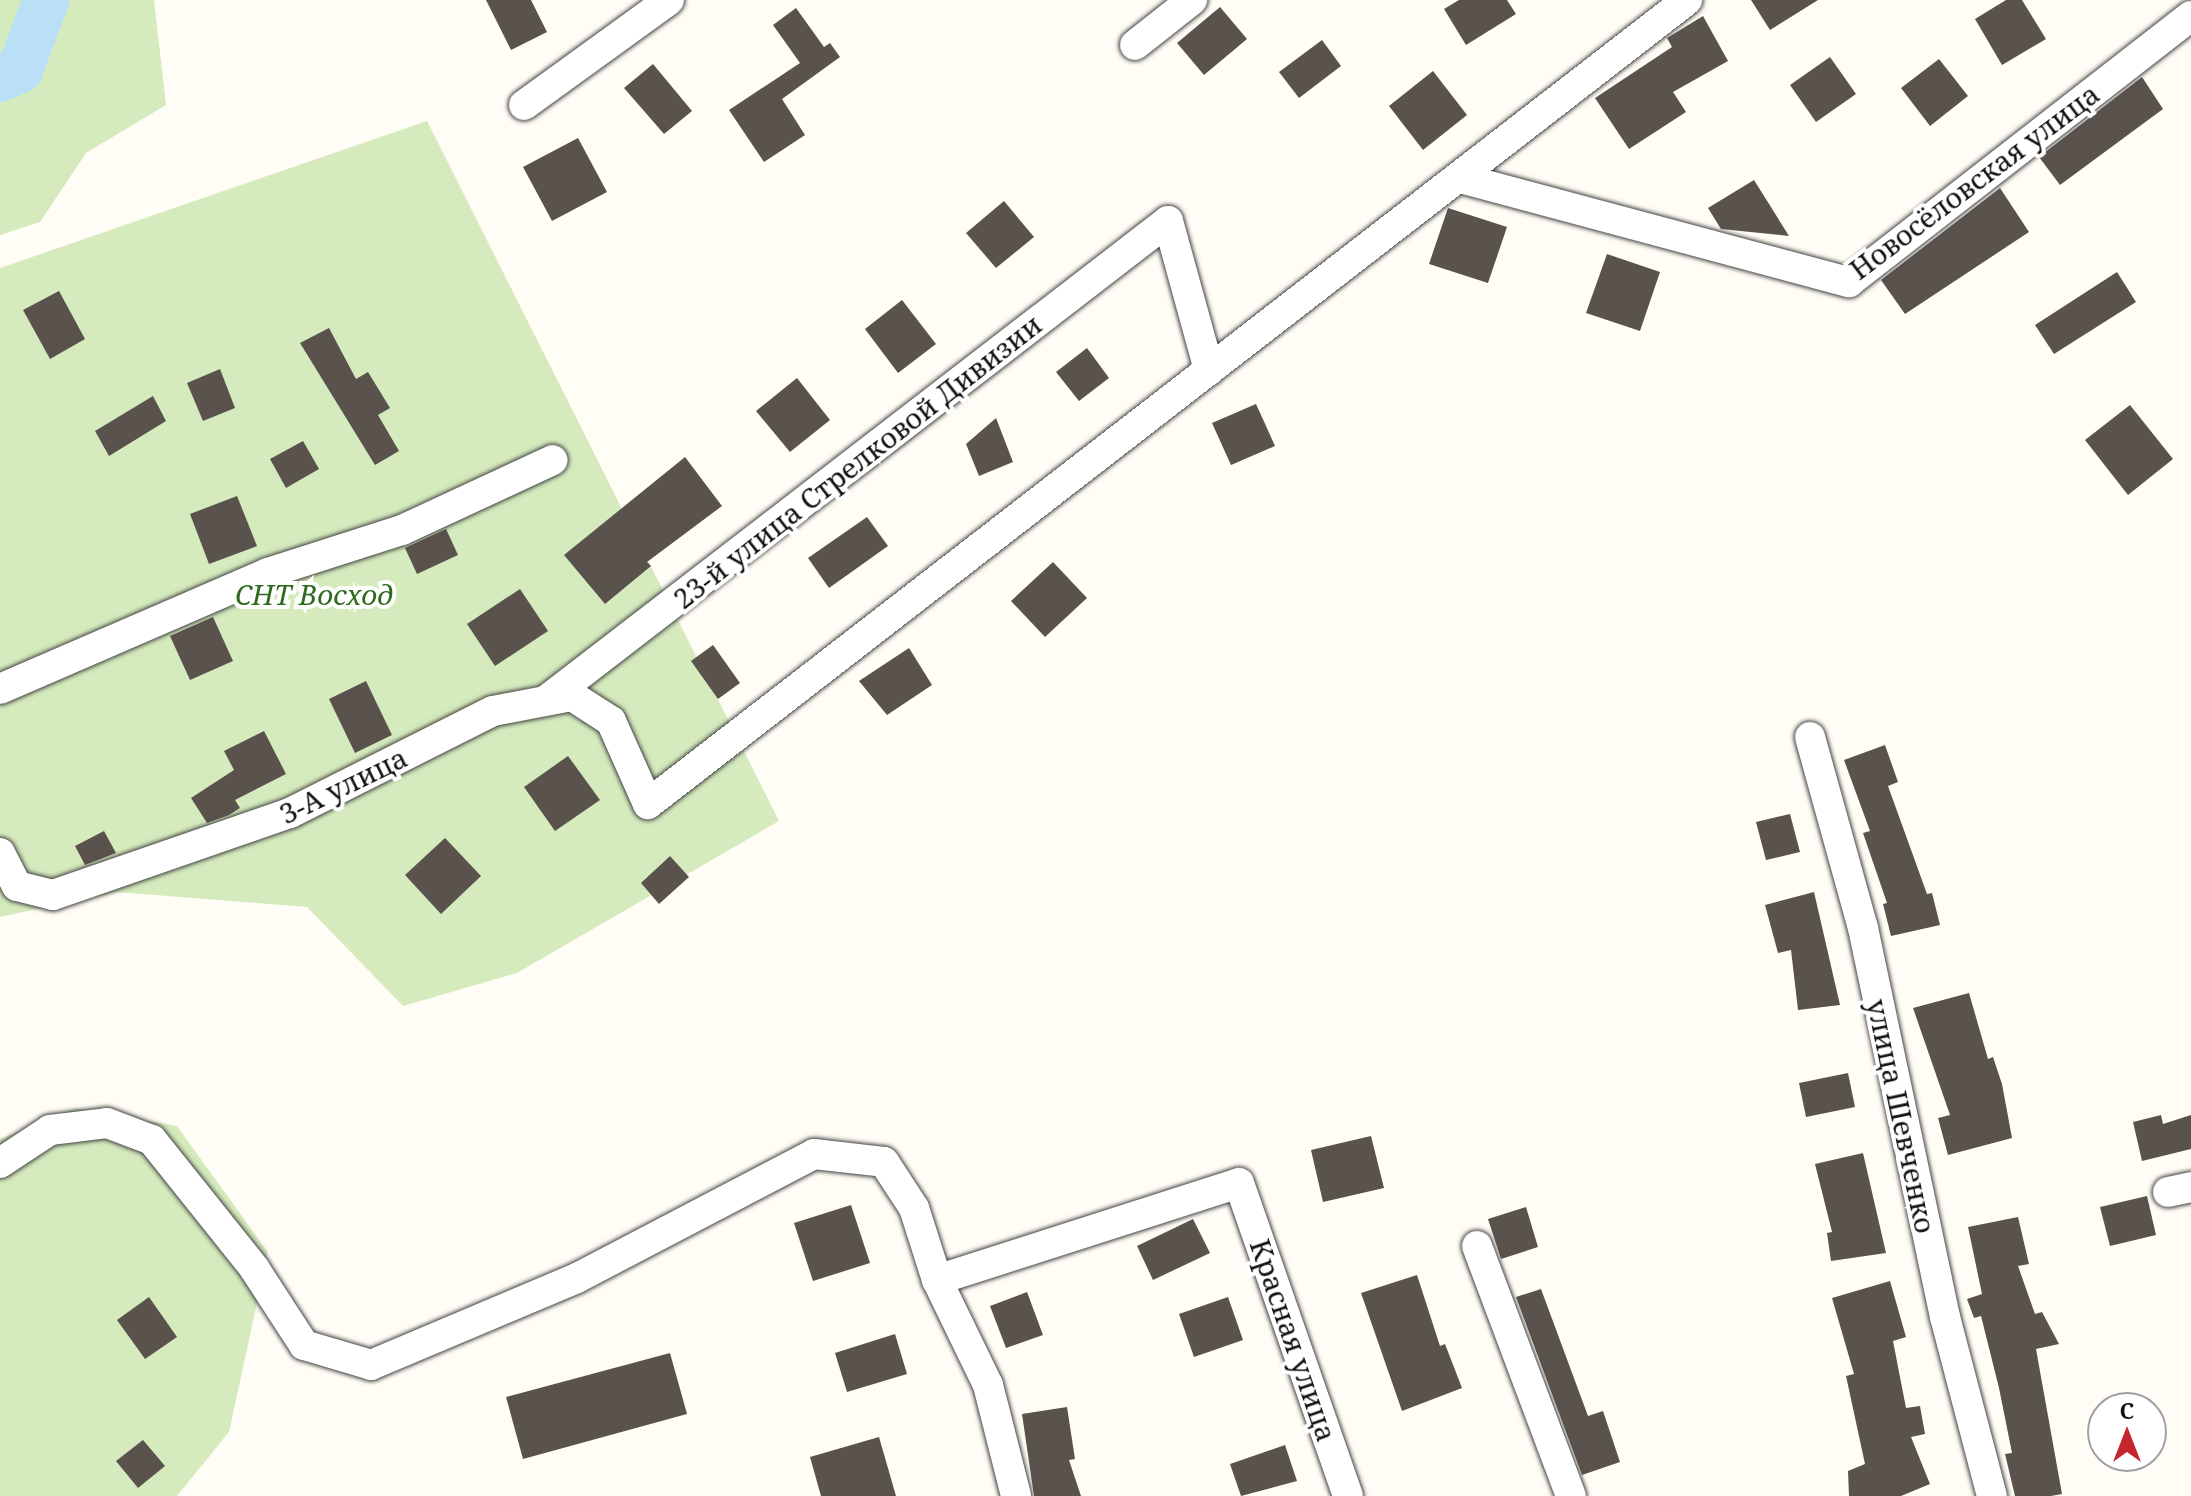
<!DOCTYPE html>
<html>
<head>
<meta charset="utf-8">
<style>
	body { margin:0 }
	#map { position:relative; width:2191px; height:1496px; overflow:hidden; background:#fffdf5; font-family:"Noto Serif",serif }
	div>[style] { position:absolute }
	.green>* { inset:0; background:#d5ebbd }
	.river>* { height:46px; margin:-23px; padding:0 23px; transform-origin:23px; border-radius:23px; background:#b9e0f7 }
	.building>* { inset:0; background:#5a524d }
	.roads { filter:drop-shadow(0 0 2px #444) drop-shadow(0 0 2px #444) }
	.minor>* { height:30px; margin:-15px; padding:0 15px; transform-origin:15px; border-radius:15px; background:#fff }
	span { translate:-50% -50%; white-space:nowrap; text-align:center; line-height:1.15; -webkit-text-stroke:8px #fff; paint-order:stroke }
	.street-label { font-size:28px; color:#111 }
	.park-label { font-size:28px; color:#2f6b1f; font-style:italic }
	.north { position:absolute; left:2087px; top:1392px; width:80px; height:80px; box-sizing:border-box; background:#fff; border:2px solid #a0a0a0; border-radius:50%; rotate:0deg; font-size:22px; font-weight:700; line-height:32px; text-align:center; color:#111 }
	.north::after { content:''; display:block; margin:auto; width:28px; height:36px; background:#c4262e; clip-path:polygon(50% 0,100% 100%,50% 72%,0 100%) }
</style>
</head>
<body>
<div id="map">
	<div class="green">
		<div style="clip-path:polygon(0 0,154px 0,166px 105px,86px 153px,40px 222px,0 235px)"></div>
		<div style="clip-path:polygon(427px 121px,779px 821px,517px 973px,403px 1006px,307px 907px,117px 892px,0 917px,0 268px)"></div>
		<div style="clip-path:polygon(75px 1108px,177px 1126px,268px 1252px,229px 1432px,177px 1496px,0 1496px,0 1139px)"></div>
	</div>
	<div class="river">
		<div style="left:0;top:79px;width:22px;rotate:-24deg"></div>
		<div style="left:20px;top:70px;width:75px;rotate:-69.6deg"></div>
	</div>
	<div class="building">
		<div style="clip-path:polygon(486px 0,531px 0,547px 32px,511px 50px)"></div>
		<div style="clip-path:polygon(1459px 0,1507px 0,1516px 14px,1466px 45px,1444px 9px)"></div>
		<div style="clip-path:polygon(1751px 0,1818px 0,1770px 30px)"></div>
		<div style="clip-path:polygon(2006px 0,2022px 0,2046px 39px,2002px 65px,1975px 19px)"></div>
		<div style="clip-path:polygon(1220px 7px,1247px 39px,1204px 75px,1177px 43px)"></div>
		<div style="clip-path:polygon(796px 8px,824px 47px,830px 43px,840px 57px,782px 99px,805px 135px,764px 162px,729px 110px,800px 63px,773px 25px)"></div>
		<div style="clip-path:polygon(1703px 16px,1728px 61px,1673px 92px,1686px 112px,1629px 149px,1595px 98px,1672px 47px,1667px 38px)"></div>
		<div style="clip-path:polygon(1322px 40px,1341px 66px,1299px 98px,1279px 72px)"></div>
		<div style="clip-path:polygon(1830px 57px,1856px 94px,1816px 122px,1790px 85px)"></div>
		<div style="clip-path:polygon(1939px 59px,1968px 96px,1930px 126px,1901px 88px)"></div>
		<div style="clip-path:polygon(653px 64px,692px 111px,664px 134px,624px 88px)"></div>
		<div style="clip-path:polygon(1433px 71px,1467px 115px,1423px 150px,1389px 106px)"></div>
		<div style="clip-path:polygon(2142px 77px,2163px 109px,2060px 185px,2039px 157px)"></div>
		<div style="clip-path:polygon(578px 138px,607px 192px,552px 221px,523px 167px)"></div>
		<div style="clip-path:polygon(1754px 180px,1789px 236px,1721px 229px,1708px 208px)"></div>
		<div style="clip-path:polygon(2000px 188px,2029px 232px,1905px 314px,1881px 280px)"></div>
		<div style="clip-path:polygon(1004px 201px,1034px 237px,996px 268px,966px 233px)"></div>
		<div style="clip-path:polygon(1448px 208px,1507px 227px,1488px 283px,1429px 264px)"></div>
		<div style="clip-path:polygon(1607px 254px,1660px 272px,1640px 331px,1586px 313px)"></div>
		<div style="clip-path:polygon(2117px 272px,2136px 302px,2054px 354px,2035px 325px)"></div>
		<div style="clip-path:polygon(59px 291px,85px 339px,50px 359px,23px 310px)"></div>
		<div style="clip-path:polygon(902px 300px,936px 344px,898px 373px,865px 329px)"></div>
		<div style="clip-path:polygon(329px 328px,356px 379px,368px 372px,390px 408px,378px 415px,399px 451px,375px 465px,300px 343px)"></div>
		<div style="clip-path:polygon(1087px 348px,1109px 378px,1079px 401px,1056px 372px)"></div>
		<div style="clip-path:polygon(220px 369px,235px 408px,203px 421px,187px 383px)"></div>
		<div style="clip-path:polygon(797px 378px,830px 420px,790px 452px,756px 411px)"></div>
		<div style="clip-path:polygon(153px 396px,166px 421px,109px 456px,95px 431px)"></div>
		<div style="clip-path:polygon(1256px 404px,1275px 446px,1231px 465px,1212px 423px)"></div>
		<div style="clip-path:polygon(2130px 405px,2173px 459px,2128px 495px,2085px 440px)"></div>
		<div style="clip-path:polygon(996px 418px,1013px 462px,979px 476px,966px 444px)"></div>
		<div style="clip-path:polygon(303px 441px,319px 469px,286px 488px,270px 459px)"></div>
		<div style="clip-path:polygon(685px 457px,722px 506px,647px 562px,651px 566px,605px 604px,564px 555px)"></div>
		<div style="clip-path:polygon(237px 496px,257px 546px,209px 564px,190px 514px)"></div>
		<div style="clip-path:polygon(867px 517px,888px 546px,829px 588px,808px 558px)"></div>
		<div style="clip-path:polygon(446px 529px,458px 555px,417px 574px,405px 548px)"></div>
		<div style="clip-path:polygon(1053px 562px,1087px 598px,1045px 637px,1011px 601px)"></div>
		<div style="clip-path:polygon(520px 589px,548px 631px,495px 666px,467px 624px)"></div>
		<div style="clip-path:polygon(213px 617px,233px 661px,190px 680px,170px 636px)"></div>
		<div style="clip-path:polygon(713px 645px,740px 683px,718px 699px,691px 661px)"></div>
		<div style="clip-path:polygon(909px 648px,932px 685px,887px 715px,859px 681px)"></div>
		<div style="clip-path:polygon(366px 681px,392px 735px,355px 753px,329px 699px)"></div>
		<div style="clip-path:polygon(264px 731px,286px 774px,235px 800px,240px 808px,229px 815px,207px 823px,191px 798px,234px 770px,224px 751px)"></div>
		<div style="clip-path:polygon(1885px 745px,1898px 782px,1888px 786px,1927px 894px,1932px 893px,1940px 925px,1891px 936px,1883px 904px,1887px 903px,1863px 833px,1870px 831px,1844px 760px)"></div>
		<div style="clip-path:polygon(568px 756px,600px 800px,555px 831px,524px 787px)"></div>
		<div style="clip-path:polygon(1790px 814px,1800px 852px,1766px 860px,1756px 822px)"></div>
		<div style="clip-path:polygon(104px 831px,116px 853px,85px 865px,75px 846px)"></div>
		<div style="clip-path:polygon(445px 838px,481px 876px,441px 914px,405px 875px)"></div>
		<div style="clip-path:polygon(670px 856px,689px 877px,659px 904px,641px 883px)"></div>
		<div style="clip-path:polygon(1814px 892px,1840px 1005px,1798px 1010px,1791px 950px,1778px 953px,1765px 905px)"></div>
		<div style="clip-path:polygon(1969px 993px,1988px 1059px,1993px 1057px,2002px 1084px,2012px 1138px,1948px 1155px,1938px 1118px,1950px 1115px,1913px 1008px)"></div>
		<div style="clip-path:polygon(1848px 1073px,1855px 1107px,1806px 1117px,1799px 1083px)"></div>
		<div style="clip-path:polygon(2161px 1115px,2163px 1124px,2191px 1115px,2191px 1149px,2142px 1161px,2133px 1122px)"></div>
		<div style="clip-path:polygon(1371px 1136px,1384px 1188px,1323px 1202px,1311px 1150px)"></div>
		<div style="clip-path:polygon(1863px 1153px,1886px 1253px,1831px 1261px,1827px 1233px,1832px 1232px,1815px 1164px)"></div>
		<div style="clip-path:polygon(2147px 1196px,2156px 1235px,2110px 1246px,2100px 1207px)"></div>
		<div style="clip-path:polygon(851px 1205px,870px 1263px,813px 1281px,794px 1223px)"></div>
		<div style="clip-path:polygon(1526px 1207px,1538px 1247px,1501px 1259px,1488px 1219px)"></div>
		<div style="clip-path:polygon(2018px 1217px,2029px 1264px,2018px 1266px,2035px 1314px,2042px 1312px,2059px 1344px,2036px 1349px,2062px 1494px,2051px 1496px,2015px 1496px,2005px 1454px,2012px 1453px,1999px 1388px,1981px 1316px,1974px 1318px,1967px 1299px,1982px 1294px,1968px 1227px)"></div>
		<div style="clip-path:polygon(1193px 1219px,1210px 1253px,1153px 1280px,1137px 1246px)"></div>
		<div style="clip-path:polygon(1417px 1275px,1440px 1346px,1445px 1344px,1462px 1388px,1402px 1411px,1361px 1293px)"></div>
		<div style="clip-path:polygon(1890px 1281px,1906px 1337px,1893px 1341px,1906px 1408px,1920px 1406px,1925px 1434px,1911px 1437px,1930px 1484px,1901px 1496px,1849px 1496px,1848px 1471px,1865px 1464px,1846px 1376px,1854px 1374px,1832px 1298px)"></div>
		<div style="clip-path:polygon(1541px 1289px,1588px 1416px,1603px 1411px,1620px 1462px,1582px 1475px,1516px 1297px)"></div>
		<div style="clip-path:polygon(1027px 1292px,1043px 1335px,1006px 1348px,990px 1306px)"></div>
		<div style="clip-path:polygon(149px 1297px,177px 1337px,145px 1359px,117px 1320px)"></div>
		<div style="clip-path:polygon(1228px 1297px,1243px 1340px,1194px 1357px,1179px 1314px)"></div>
		<div style="clip-path:polygon(895px 1334px,907px 1374px,847px 1392px,835px 1353px)"></div>
		<div style="clip-path:polygon(670px 1353px,687px 1414px,523px 1459px,506px 1397px)"></div>
		<div style="clip-path:polygon(1067px 1407px,1075px 1459px,1069px 1460px,1081px 1496px,1034px 1496px,1022px 1414px)"></div>
		<div style="clip-path:polygon(879px 1437px,896px 1496px,821px 1496px,810px 1457px)"></div>
		<div style="clip-path:polygon(143px 1440px,165px 1466px,138px 1488px,116px 1461px)"></div>
		<div style="clip-path:polygon(1285px 1445px,1297px 1481px,1241px 1496px,1230px 1464px)"></div>
	</div>
	<div class="roads">
		<div class="minor">
			<div style="left:1135px;top:45px;width:73px;rotate:-38.3deg"></div>
			<div style="left:524px;top:105px;width:179px;rotate:-35.9deg"></div>
			<div style="left:1460px;top:178px;width:403px;rotate:15deg"></div>
			<div style="left:1849px;top:282px;width:433px;rotate:-37.9deg"></div>
			<div style="left:0;top:689px;width:292px;rotate:-23.4deg"></div>
			<div style="left:268px;top:573px;width:141px;rotate:-17.8deg"></div>
			<div style="left:402px;top:530px;width:166px;rotate:-24.9deg"></div>
			<div style="left:548px;top:699px;width:783px;rotate:-37.63deg"></div>
			<div style="left:1168px;top:221px;width:155px;rotate:74.6deg"></div>
			<div style="left:1810px;top:737px;width:198px;rotate:74.5deg"></div>
			<div style="left:1863px;top:928px;width:398px;rotate:78.1deg"></div>
			<div style="left:1945px;top:1317px;width:185px;rotate:75.3deg"></div>
			<div style="left:0;top:853px;width:37px;rotate:63deg"></div>
			<div style="left:17px;top:886px;width:37px;rotate:14deg"></div>
			<div style="left:53px;top:895px;width:251px;rotate:-19.1deg"></div>
			<div style="left:290px;top:813px;width:227px;rotate:-26.7deg"></div>
			<div style="left:493px;top:711px;width:80px;rotate:-10.8deg"></div>
			<div style="left:572px;top:696px;width:46px;rotate:32.7deg"></div>
			<div style="left:611px;top:721px;width:91px;rotate:66deg"></div>
			<div style="left:648px;top:804px;width:1314px;rotate:-37.73deg"></div>
			<div style="left:0;top:1163px;width:60px;rotate:-33.4deg"></div>
			<div style="left:50px;top:1130px;width:57px;rotate:-7deg"></div>
			<div style="left:107px;top:1123px;width:48px;rotate:20.7deg"></div>
			<div style="left:152px;top:1140px;width:164px;rotate:51.4deg"></div>
			<div style="left:254px;top:1268px;width:92px;rotate:57deg"></div>
			<div style="left:304px;top:1345px;width:70px;rotate:16.6deg"></div>
			<div style="left:371px;top:1365px;width:224px;rotate:-22.9deg"></div>
			<div style="left:577px;top:1278px;width:267px;rotate:-27.6deg"></div>
			<div style="left:814px;top:1154px;width:70px;rotate:6.5deg"></div>
			<div style="left:884px;top:1162px;width:55px;rotate:56.9deg"></div>
			<div style="left:914px;top:1208px;width:76px;rotate:72.3deg"></div>
			<div style="left:937px;top:1280px;width:117px;rotate:64.1deg"></div>
			<div style="left:988px;top:1385px;width:114px;rotate:75.8deg"></div>
			<div style="left:2168px;top:1192px;width:24px;rotate:-12deg"></div>
			<div style="left:1477px;top:1246px;width:267px;rotate:69.4deg"></div>
			<div style="left:937px;top:1280px;width:317px;rotate:-17.8deg"></div>
			<div style="left:1239px;top:1183px;width:331px;rotate:70.8deg"></div>
		</div>
	</div>
	<div class="street-label">
		<span style="left:1974px;top:181px;rotate:-37deg">Новосёловская улица</span>
		<span style="left:857px;top:461px;rotate:-38deg">23-й улица Стрелковой Дивизии</span>
		<span style="left:343px;top:785px;rotate:-26deg">3-А улица</span>
		<span style="left:1902px;top:1116px;rotate:78deg">улица Шевченко</span>
		<span style="left:1294px;top:1340px;rotate:71deg">Красная улица</span>
	</div>
	<div class="park-label">
		<span style="left:314px;top:594px">СНТ Восход</span>
	</div>
	<div class="north">С</div>
</div>
</body>
</html>
